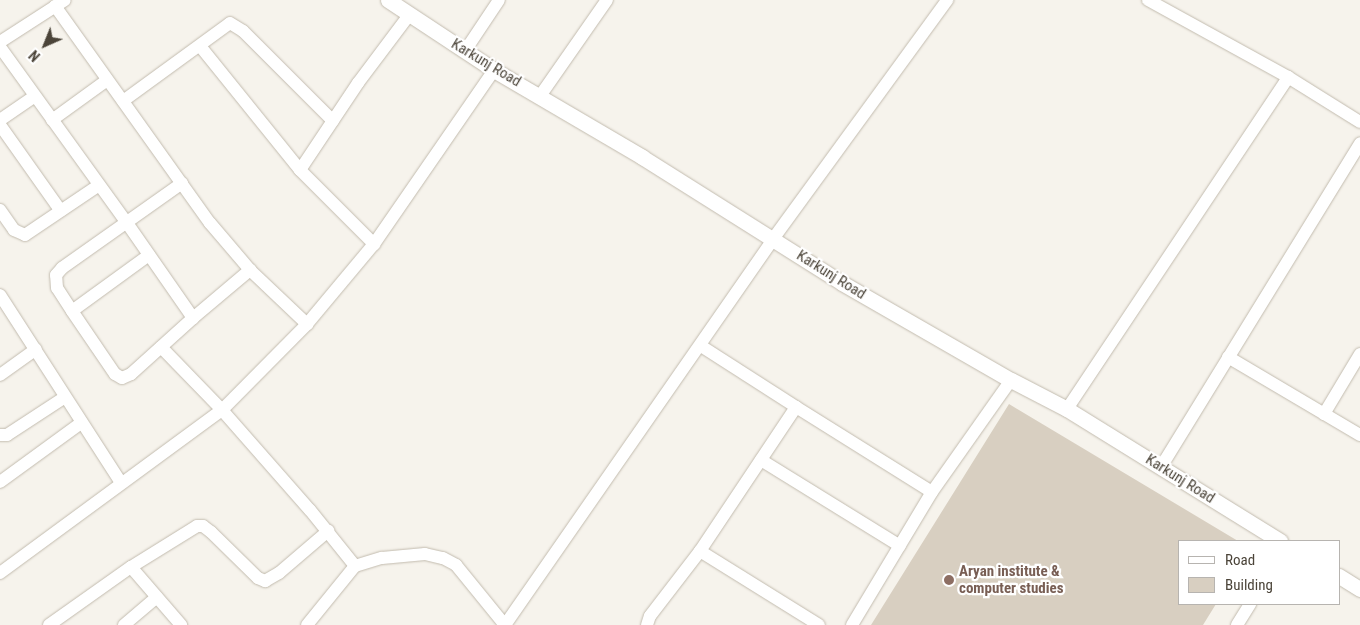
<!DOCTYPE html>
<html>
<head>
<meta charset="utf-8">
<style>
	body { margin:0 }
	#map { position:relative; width:1360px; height:625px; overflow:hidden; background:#f6f3ec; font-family:"Roboto Condensed",sans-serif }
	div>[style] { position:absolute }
	.building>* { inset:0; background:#d8cfc1 }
	.roads { filter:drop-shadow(0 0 1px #c2bbae) drop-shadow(0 0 1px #c2bbae) }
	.minor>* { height:12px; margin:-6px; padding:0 6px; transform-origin:6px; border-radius:6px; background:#fff }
	.tertiary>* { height:15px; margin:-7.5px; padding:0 7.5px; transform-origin:7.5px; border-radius:7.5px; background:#fff }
	.dots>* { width:14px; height:14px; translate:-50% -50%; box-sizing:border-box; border:2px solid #fff; border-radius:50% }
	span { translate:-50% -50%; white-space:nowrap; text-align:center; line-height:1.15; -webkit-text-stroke:4.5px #fff; paint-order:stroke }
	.street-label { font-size:15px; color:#4b4439 }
	.education-label { font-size:15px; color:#785e54; font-weight:700 }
	.left { translate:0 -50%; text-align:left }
	.legend { position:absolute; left:1178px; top:540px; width:162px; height:65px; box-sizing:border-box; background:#fff; border:1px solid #b7b4b0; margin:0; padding:6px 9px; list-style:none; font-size:15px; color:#4b4439 }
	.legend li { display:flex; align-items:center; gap:10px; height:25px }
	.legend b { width:25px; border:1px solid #b7b4b0 }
	.north { position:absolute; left:20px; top:20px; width:50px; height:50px; -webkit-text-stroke:4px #fff; paint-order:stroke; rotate:224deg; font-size:14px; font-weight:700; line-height:20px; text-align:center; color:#4b4439 }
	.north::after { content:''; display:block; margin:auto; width:18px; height:22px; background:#4b4439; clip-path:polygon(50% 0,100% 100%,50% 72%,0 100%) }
</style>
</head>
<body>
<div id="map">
	<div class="building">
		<div style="clip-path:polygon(1009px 404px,1238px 541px,1179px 541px,1179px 604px,1216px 604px,1203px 625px,871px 625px)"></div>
	</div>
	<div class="roads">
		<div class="minor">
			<div style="left:1148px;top:0;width:160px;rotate:28.8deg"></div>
			<div style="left:1288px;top:77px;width:85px;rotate:32deg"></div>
			<div style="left:55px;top:6px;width:267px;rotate:54.5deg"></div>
			<div style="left:210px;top:223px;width:62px;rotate:49.6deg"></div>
			<div style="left:250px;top:270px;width:79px;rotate:43.5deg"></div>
			<div style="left:0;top:42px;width:77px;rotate:-32.9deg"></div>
			<div style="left:200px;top:46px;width:159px;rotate:51.1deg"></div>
			<div style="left:300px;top:170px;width:105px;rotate:45deg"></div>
			<div style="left:0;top:47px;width:217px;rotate:54.2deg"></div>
			<div style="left:127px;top:223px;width:116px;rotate:55.2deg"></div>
			<div style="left:193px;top:318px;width:75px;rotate:-40.1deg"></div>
			<div style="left:465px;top:51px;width:61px;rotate:-56.3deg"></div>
			<div style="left:540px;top:96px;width:117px;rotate:-55.1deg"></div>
			<div style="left:123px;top:101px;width:132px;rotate:-36.1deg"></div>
			<div style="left:230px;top:23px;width:15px;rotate:32deg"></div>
			<div style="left:243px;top:31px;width:127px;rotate:45deg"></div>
			<div style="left:0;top:120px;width:42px;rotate:-34.4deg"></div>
			<div style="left:52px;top:120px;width:68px;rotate:-36deg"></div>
			<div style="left:0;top:125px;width:105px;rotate:54.7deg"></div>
			<div style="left:300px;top:170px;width:105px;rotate:-56.3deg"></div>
			<div style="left:358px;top:83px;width:85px;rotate:-53.1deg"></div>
			<div style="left:0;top:210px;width:24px;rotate:55deg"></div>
			<div style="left:14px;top:230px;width:12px;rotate:24deg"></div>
			<div style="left:25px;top:235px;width:89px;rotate:-34deg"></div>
			<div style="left:149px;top:255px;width:95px;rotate:144deg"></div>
			<div style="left:72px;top:311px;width:76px;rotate:55.7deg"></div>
			<div style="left:115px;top:374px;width:8px;rotate:30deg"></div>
			<div style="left:122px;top:378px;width:10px;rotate:-24deg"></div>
			<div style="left:131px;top:374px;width:84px;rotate:-42.1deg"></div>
			<div style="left:0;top:295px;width:224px;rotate:57.2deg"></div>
			<div style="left:72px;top:311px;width:27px;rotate:-123deg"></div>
			<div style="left:57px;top:288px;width:13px;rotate:-94deg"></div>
			<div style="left:56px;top:275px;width:9px;rotate:-49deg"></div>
			<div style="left:62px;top:268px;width:147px;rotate:-35.3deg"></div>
			<div style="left:701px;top:346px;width:113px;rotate:32.7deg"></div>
			<div style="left:161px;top:347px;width:88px;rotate:45.9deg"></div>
			<div style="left:222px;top:410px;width:133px;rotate:48.7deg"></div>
			<div style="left:310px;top:510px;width:72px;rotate:51.2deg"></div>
			<div style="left:1228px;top:357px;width:153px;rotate:30.6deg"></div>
			<div style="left:0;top:375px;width:44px;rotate:-35.8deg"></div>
			<div style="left:1067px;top:409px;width:399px;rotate:-56.3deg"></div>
			<div style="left:1324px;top:414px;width:70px;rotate:-59deg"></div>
			<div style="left:0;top:435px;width:7px"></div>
			<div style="left:7px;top:435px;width:69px;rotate:-33.2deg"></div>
			<div style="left:761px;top:460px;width:163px;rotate:31.7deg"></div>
			<div style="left:1161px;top:467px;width:380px;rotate:-58.4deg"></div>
			<div style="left:0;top:482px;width:100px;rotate:-36.1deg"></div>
			<div style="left:700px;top:551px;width:140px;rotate:31.9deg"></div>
			<div style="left:131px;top:567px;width:77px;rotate:49.2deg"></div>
			<div style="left:0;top:573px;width:275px;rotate:-36.3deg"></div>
			<div style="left:222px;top:410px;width:121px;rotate:-45.3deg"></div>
			<div style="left:307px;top:324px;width:104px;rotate:-50.1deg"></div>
			<div style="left:374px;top:244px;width:211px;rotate:-55.4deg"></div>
			<div style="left:49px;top:625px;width:100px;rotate:-35.3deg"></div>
			<div style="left:131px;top:567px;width:78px;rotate:-31.8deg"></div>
			<div style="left:197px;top:526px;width:6px"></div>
			<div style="left:203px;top:526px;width:10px;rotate:37deg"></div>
			<div style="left:211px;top:532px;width:66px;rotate:44.4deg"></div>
			<div style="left:258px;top:578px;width:8px;rotate:23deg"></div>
			<div style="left:265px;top:581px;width:16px;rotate:-30deg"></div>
			<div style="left:279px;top:573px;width:65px;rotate:-40.6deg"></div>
			<div style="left:124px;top:625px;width:43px;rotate:-40.3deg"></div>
			<div style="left:307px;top:625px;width:76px;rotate:-50.9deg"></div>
			<div style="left:355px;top:566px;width:28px;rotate:-17deg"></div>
			<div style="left:382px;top:558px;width:43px;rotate:-5.3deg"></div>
			<div style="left:425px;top:554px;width:18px;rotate:13deg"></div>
			<div style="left:443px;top:558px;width:15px;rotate:28deg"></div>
			<div style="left:456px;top:565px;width:77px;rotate:50.8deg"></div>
			<div style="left:505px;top:625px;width:470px;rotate:-55.2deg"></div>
			<div style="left:773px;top:239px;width:296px;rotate:-53.9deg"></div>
			<div style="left:647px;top:625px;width:9px;rotate:-72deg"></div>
			<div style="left:650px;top:616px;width:82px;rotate:-52.4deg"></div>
			<div style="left:700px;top:551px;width:173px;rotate:-56.3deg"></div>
			<div style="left:796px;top:407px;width:160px;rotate:32deg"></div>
			<div style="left:852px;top:625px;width:155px;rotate:-59deg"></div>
			<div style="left:932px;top:492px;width:137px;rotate:-54.8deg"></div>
			<div style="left:1237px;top:625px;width:25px;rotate:-58deg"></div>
		</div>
		<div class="tertiary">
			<div style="left:388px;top:0;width:127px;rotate:33.4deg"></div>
			<div style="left:494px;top:70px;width:172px;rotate:30.4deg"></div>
			<div style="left:642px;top:157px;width:236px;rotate:32.2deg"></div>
			<div style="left:842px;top:283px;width:195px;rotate:29.9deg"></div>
			<div style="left:1011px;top:380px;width:63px;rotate:27.4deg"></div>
			<div style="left:1067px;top:409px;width:251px;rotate:31.8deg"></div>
			<div style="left:1339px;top:576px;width:25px;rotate:32deg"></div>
		</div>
	</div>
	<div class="dots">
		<div style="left:949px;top:580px;background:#8d6e63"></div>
	</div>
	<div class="street-label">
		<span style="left:486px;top:63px;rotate:31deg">Karkunj Road</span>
		<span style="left:831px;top:275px;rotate:32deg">Karkunj Road</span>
		<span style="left:1180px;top:479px;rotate:32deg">Karkunj Road</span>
	</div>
	<div class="education-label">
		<span class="left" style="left:959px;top:580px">Aryan institute &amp;<br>computer studies</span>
	</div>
	<ul class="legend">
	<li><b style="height:6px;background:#fff"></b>Road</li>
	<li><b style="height:14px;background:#d8cfc1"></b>Building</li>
	</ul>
	<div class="north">N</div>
</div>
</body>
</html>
